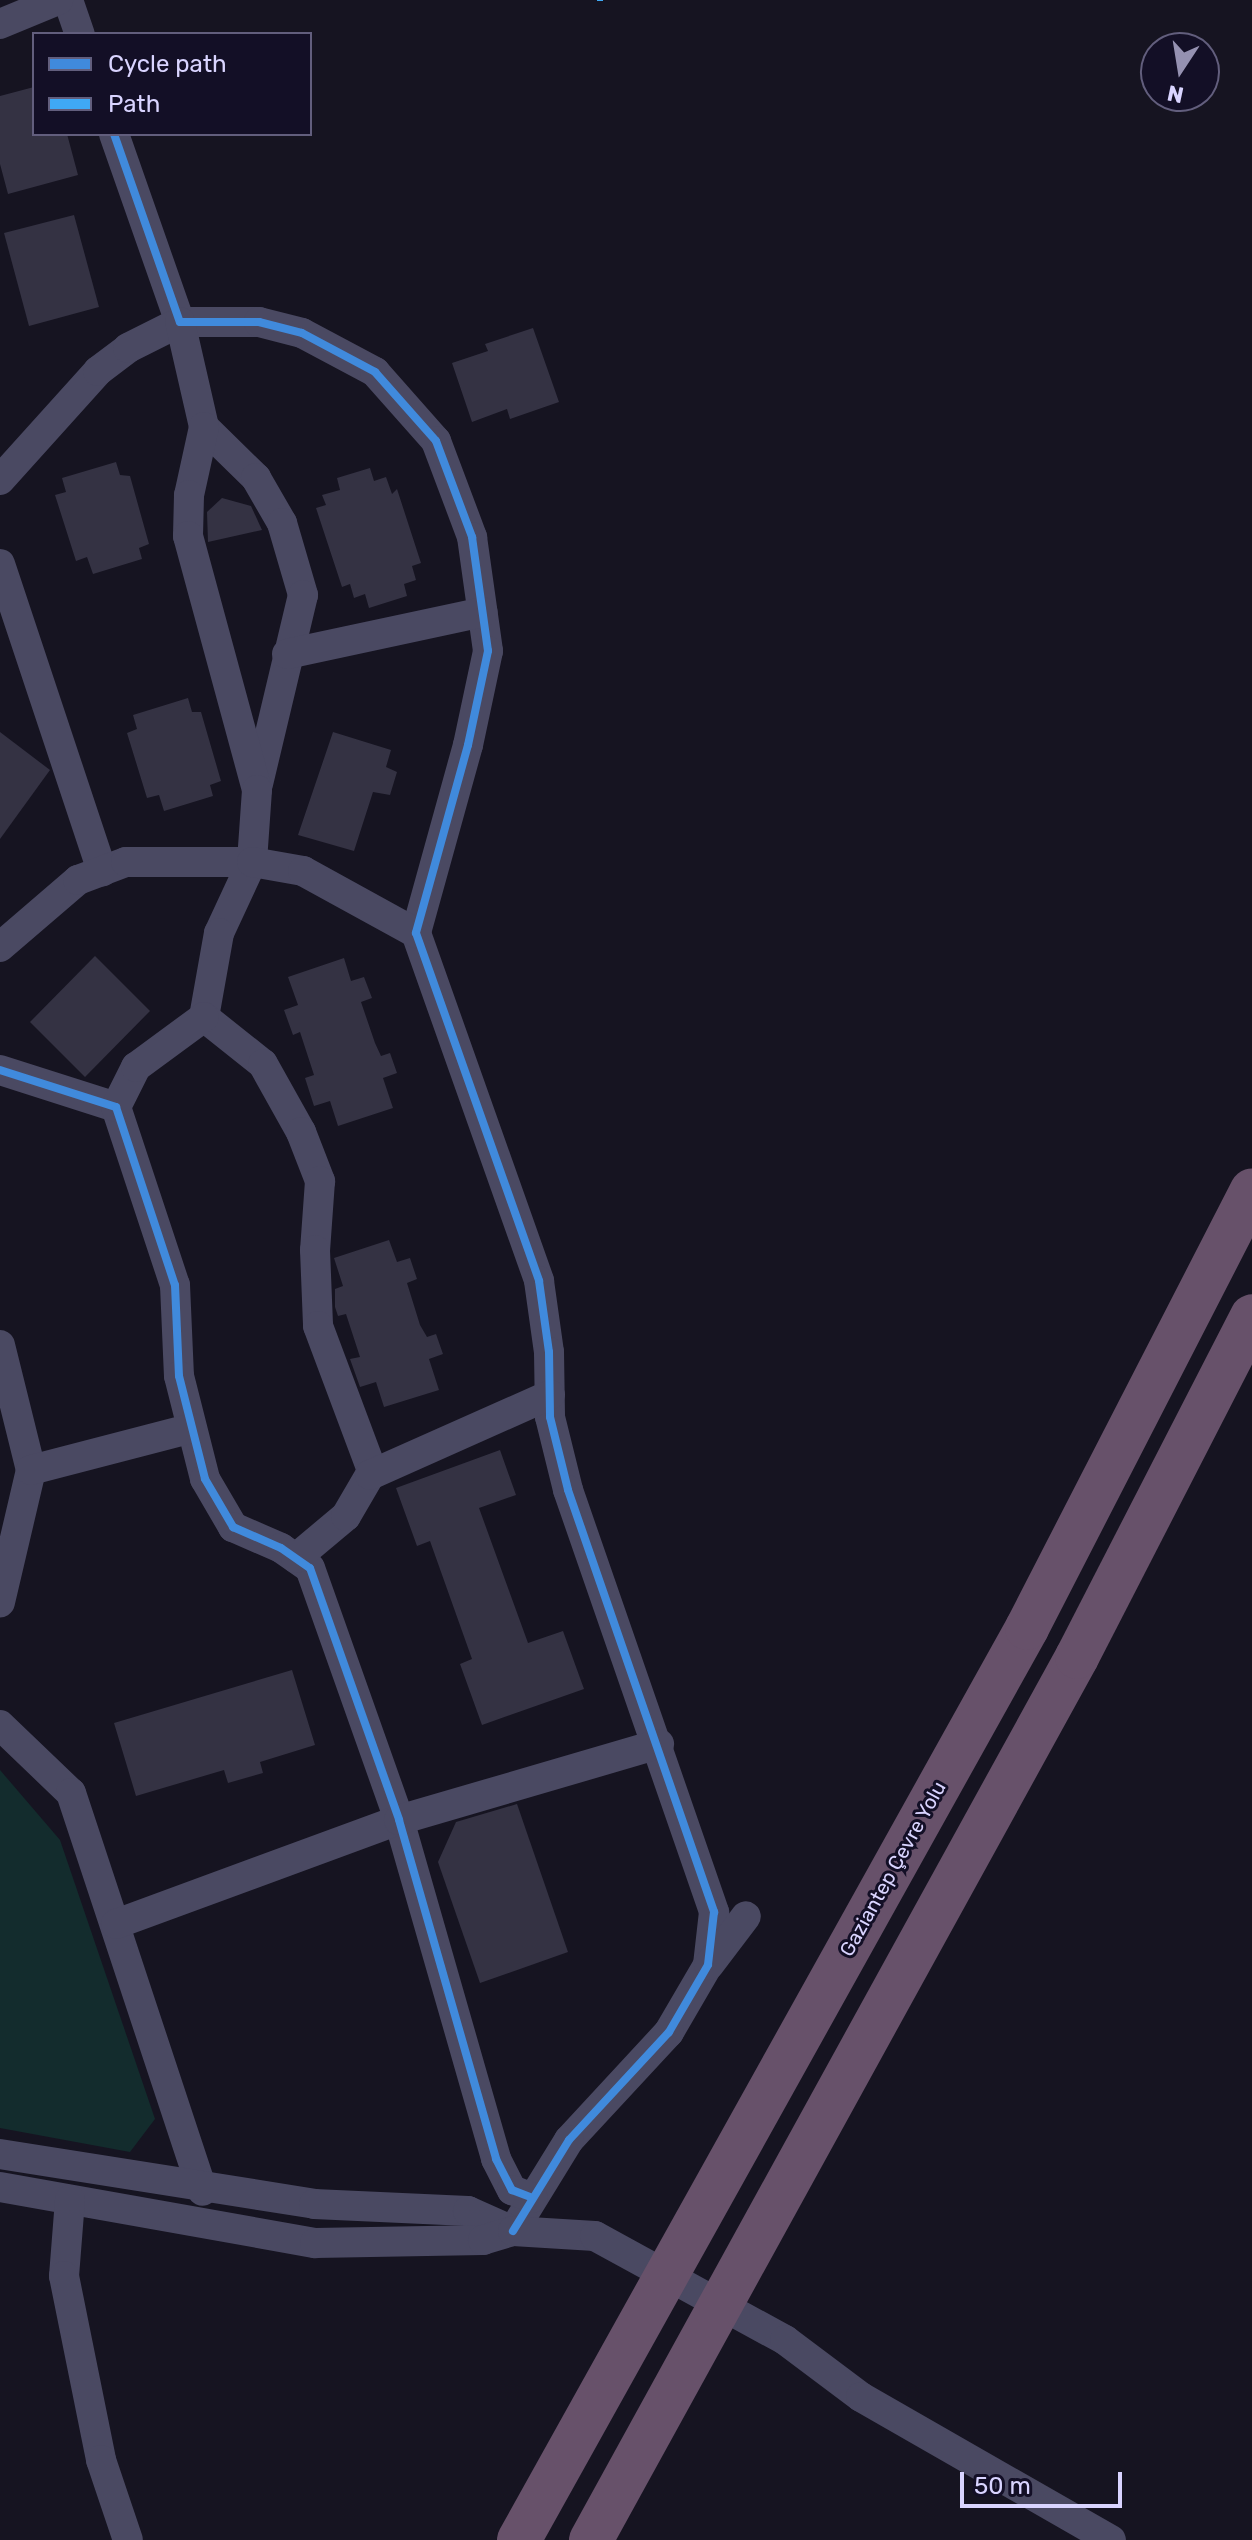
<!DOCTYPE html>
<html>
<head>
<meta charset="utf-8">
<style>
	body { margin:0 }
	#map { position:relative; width:1252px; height:2540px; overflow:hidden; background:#161421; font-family:Rubik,sans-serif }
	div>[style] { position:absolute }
	.green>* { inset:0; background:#132c2d }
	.building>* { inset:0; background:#343243 }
	.minor>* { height:30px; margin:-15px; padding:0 15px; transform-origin:15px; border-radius:15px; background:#4a4962 }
	.highway>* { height:44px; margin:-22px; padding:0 22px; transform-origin:22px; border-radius:22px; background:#67516a }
	.quiet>* { height:6px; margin-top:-3px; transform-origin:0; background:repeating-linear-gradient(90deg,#3fa9f5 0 12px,transparent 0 18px) }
	.cycleway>* { height:8px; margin:-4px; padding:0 4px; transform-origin:4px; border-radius:4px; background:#408adc }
	span { translate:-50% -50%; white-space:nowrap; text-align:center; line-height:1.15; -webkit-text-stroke:6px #130f26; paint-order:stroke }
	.street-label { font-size:20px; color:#d9d4ff }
	.legend { position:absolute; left:32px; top:32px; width:280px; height:104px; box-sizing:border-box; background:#130f26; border:2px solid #625e7d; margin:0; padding:10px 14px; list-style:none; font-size:24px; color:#d9d4ff }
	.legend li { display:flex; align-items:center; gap:16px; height:40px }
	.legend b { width:40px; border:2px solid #625e7d }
	.north { position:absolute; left:1140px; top:32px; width:80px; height:80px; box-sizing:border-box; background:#130f26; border:2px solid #625e7d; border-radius:50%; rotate:192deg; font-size:22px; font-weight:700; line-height:32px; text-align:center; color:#d9d4ff }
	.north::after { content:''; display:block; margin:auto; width:28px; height:36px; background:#9591b1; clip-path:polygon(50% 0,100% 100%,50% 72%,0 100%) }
	.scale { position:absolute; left:960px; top:2472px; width:162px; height:36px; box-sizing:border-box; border:4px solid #d9d4ff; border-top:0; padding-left:10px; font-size:24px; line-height:28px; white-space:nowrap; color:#d9d4ff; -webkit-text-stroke:6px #130f26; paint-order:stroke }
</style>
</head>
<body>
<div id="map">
	<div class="green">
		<div style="clip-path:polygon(0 1770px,60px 1840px,155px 2119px,130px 2152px,0 2128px)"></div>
	</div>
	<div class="building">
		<div style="clip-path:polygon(34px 87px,34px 134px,67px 134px,78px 175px,8px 194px,0 164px,0 96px)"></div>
		<div style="clip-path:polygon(74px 215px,99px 307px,29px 326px,4px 233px)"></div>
		<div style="clip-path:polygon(533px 328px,559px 402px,510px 419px,507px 409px,472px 422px,452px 363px,488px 351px,485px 344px)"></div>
		<div style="clip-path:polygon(116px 462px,120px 475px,130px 476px,149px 544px,139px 548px,142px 559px,93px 574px,87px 557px,76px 561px,55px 495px,66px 492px,62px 478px)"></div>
		<div style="clip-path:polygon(370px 468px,374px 481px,386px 477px,392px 494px,397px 489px,421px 563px,412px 566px,416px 580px,404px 584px,407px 596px,369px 608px,365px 594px,354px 598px,350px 584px,342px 587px,316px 508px,326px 505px,322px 495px,340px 490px,337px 478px)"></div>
		<div style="clip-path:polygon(222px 498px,251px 506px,262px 530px,208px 542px,207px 512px)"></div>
		<div style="clip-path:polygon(188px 698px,192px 712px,201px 712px,221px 781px,210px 785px,213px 796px,164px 811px,159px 795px,147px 798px,127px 733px,137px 729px,133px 715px)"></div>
		<div style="clip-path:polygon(0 732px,50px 770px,0 839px)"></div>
		<div style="clip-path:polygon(333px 732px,391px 750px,386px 767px,397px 772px,390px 795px,373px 792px,354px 851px,298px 835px)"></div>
		<div style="clip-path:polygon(95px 956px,150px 1011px,85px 1077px,30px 1022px)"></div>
		<div style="clip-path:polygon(344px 958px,351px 981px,364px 977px,372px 998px,361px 1002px,375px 1043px,381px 1056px,390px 1053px,397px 1073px,383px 1078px,393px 1108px,338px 1126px,330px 1101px,314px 1106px,305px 1078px,314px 1075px,300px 1032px,293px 1035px,284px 1010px,298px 1005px,288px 977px)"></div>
		<div style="clip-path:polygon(389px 1240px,397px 1262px,410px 1258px,417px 1279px,407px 1283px,420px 1325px,427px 1337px,436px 1334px,443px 1354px,429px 1359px,439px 1390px,384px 1407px,376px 1382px,360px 1387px,350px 1359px,360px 1357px,346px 1314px,338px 1316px,335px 1307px,335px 1289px,343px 1286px,334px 1258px)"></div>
		<div style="clip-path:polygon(500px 1450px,516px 1495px,479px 1508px,528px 1643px,563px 1631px,584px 1689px,482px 1725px,460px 1664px,472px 1659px,430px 1541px,417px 1546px,396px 1488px)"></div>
		<div style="clip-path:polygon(292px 1670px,315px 1745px,260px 1762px,263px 1773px,228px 1783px,224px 1770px,136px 1796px,114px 1723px)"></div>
		<div style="clip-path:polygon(517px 1804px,568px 1952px,480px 1983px,438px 1862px,456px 1822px)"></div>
	</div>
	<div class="minor">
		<div style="left:68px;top:0;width:36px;rotate:71deg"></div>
		<div style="left:0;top:24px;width:63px;rotate:-22.5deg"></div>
		<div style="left:114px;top:134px;width:199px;rotate:70.7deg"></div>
		<div style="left:180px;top:322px;width:79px"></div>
		<div style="left:259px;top:322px;width:44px;rotate:14.3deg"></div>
		<div style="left:302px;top:333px;width:83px;rotate:28.1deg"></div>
		<div style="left:375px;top:372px;width:92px;rotate:48.5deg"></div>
		<div style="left:436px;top:441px;width:103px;rotate:69.4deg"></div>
		<div style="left:472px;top:537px;width:115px;rotate:82deg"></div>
		<div style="left:488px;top:651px;width:96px;rotate:102deg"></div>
		<div style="left:468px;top:745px;width:195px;rotate:105.5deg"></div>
		<div style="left:416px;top:933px;width:369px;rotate:70.5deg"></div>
		<div style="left:539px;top:1281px;width:72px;rotate:82deg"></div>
		<div style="left:549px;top:1352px;width:65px;rotate:89.1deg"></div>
		<div style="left:550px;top:1417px;width:75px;rotate:76.1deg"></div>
		<div style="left:568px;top:1490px;width:447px;rotate:70.9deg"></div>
		<div style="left:714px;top:1912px;width:53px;rotate:96.5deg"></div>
		<div style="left:708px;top:1965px;width:78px;rotate:120.2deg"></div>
		<div style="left:669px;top:2032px;width:147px;rotate:132.8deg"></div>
		<div style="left:569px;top:2140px;width:107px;rotate:121.6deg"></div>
		<div style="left:204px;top:427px;width:73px;rotate:44.4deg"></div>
		<div style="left:256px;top:478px;width:52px;rotate:60deg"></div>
		<div style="left:282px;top:523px;width:75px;rotate:73.7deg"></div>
		<div style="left:303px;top:595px;width:194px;rotate:103.4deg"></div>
		<div style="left:0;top:480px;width:147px;rotate:-48deg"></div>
		<div style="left:98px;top:371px;width:38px;rotate:-37deg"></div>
		<div style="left:128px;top:348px;width:58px;rotate:-26.6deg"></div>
		<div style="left:180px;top:322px;width:108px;rotate:77.1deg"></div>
		<div style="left:204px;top:427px;width:70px;rotate:102.4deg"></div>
		<div style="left:189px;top:495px;width:41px;rotate:91.4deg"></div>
		<div style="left:188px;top:536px;width:263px;rotate:74.8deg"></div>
		<div style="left:257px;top:790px;width:72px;rotate:94deg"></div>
		<div style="left:252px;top:862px;width:78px;rotate:114.9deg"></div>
		<div style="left:219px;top:933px;width:85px;rotate:100.1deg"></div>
		<div style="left:204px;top:1017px;width:75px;rotate:38.5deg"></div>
		<div style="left:263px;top:1064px;width:78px;rotate:60.8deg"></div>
		<div style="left:301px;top:1132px;width:53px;rotate:68.8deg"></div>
		<div style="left:320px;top:1181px;width:69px;rotate:94.1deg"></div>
		<div style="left:315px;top:1250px;width:76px;rotate:87.7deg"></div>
		<div style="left:318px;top:1326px;width:157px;rotate:69.5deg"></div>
		<div style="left:0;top:564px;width:324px;rotate:71.6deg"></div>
		<div style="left:287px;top:654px;width:200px;rotate:-12.1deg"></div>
		<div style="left:0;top:947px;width:103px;rotate:-40.7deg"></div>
		<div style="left:78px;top:880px;width:51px;rotate:-20.6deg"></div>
		<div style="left:126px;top:862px;width:126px"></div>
		<div style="left:252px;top:862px;width:52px;rotate:10deg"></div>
		<div style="left:303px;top:871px;width:129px;rotate:28.8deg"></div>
		<div style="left:0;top:1070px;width:122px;rotate:17.7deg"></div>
		<div style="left:116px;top:1107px;width:188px;rotate:71.7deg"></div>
		<div style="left:175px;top:1285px;width:91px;rotate:87.5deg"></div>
		<div style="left:179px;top:1376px;width:106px;rotate:75.8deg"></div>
		<div style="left:205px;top:1479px;width:56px;rotate:59.7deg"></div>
		<div style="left:233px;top:1527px;width:52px;rotate:23.6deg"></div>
		<div style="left:281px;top:1548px;width:35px;rotate:35deg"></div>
		<div style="left:310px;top:1568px;width:267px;rotate:70.5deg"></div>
		<div style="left:399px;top:1820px;width:353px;rotate:74deg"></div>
		<div style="left:496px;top:2159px;width:35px;rotate:63deg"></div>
		<div style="left:512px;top:2190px;width:22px;rotate:21deg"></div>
		<div style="left:116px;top:1107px;width:45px;rotate:-63.4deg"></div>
		<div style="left:136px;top:1067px;width:84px;rotate:-36.3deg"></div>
		<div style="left:0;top:1345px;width:129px;rotate:76.1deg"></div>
		<div style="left:31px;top:1470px;width:136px;rotate:103.2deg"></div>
		<div style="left:31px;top:1470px;width:166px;rotate:-14.6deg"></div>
		<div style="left:296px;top:1558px;width:65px;rotate:-40deg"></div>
		<div style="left:346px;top:1516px;width:48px;rotate:-59.7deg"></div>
		<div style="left:370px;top:1475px;width:197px;rotate:-24deg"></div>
		<div style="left:0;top:1725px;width:98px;rotate:43.8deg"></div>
		<div style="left:71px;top:1793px;width:419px;rotate:71.7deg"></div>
		<div style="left:116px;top:1924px;width:302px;rotate:-20.2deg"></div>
		<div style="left:399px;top:1820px;width:271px;rotate:-16.3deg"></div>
		<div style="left:709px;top:1965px;width:61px;rotate:-52.9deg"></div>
		<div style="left:0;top:2154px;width:318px;rotate:9deg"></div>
		<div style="left:314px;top:2204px;width:154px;rotate:2.6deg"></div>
		<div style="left:468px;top:2211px;width:49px;rotate:24deg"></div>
		<div style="left:0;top:2187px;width:320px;rotate:10.1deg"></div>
		<div style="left:315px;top:2243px;width:168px;rotate:-1deg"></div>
		<div style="left:483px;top:2240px;width:31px;rotate:-17deg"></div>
		<div style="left:513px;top:2231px;width:82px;rotate:3.5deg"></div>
		<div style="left:595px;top:2236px;width:217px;rotate:28.7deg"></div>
		<div style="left:785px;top:2340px;width:95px;rotate:36.9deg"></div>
		<div style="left:861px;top:2397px;width:288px;rotate:29.8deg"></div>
		<div style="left:70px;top:2200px;width:76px;rotate:94.5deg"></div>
		<div style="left:64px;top:2276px;width:188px;rotate:78.6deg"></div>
		<div style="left:101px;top:2460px;width:84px;rotate:71.4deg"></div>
	</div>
	<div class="highway">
		<div style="left:519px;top:2540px;width:1044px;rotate:-60.88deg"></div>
		<div style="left:1027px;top:1628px;width:492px;rotate:-62.8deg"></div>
		<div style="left:591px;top:2540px;width:1008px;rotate:-61.17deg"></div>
		<div style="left:1077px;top:1657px;width:383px;rotate:-62.8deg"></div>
	</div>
	<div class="quiet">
		<div style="left:600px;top:0;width:1px;rotate:90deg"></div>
	</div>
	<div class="cycleway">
		<div style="left:114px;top:134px;width:199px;rotate:70.7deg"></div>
		<div style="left:180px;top:322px;width:79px"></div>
		<div style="left:259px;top:322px;width:44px;rotate:14.3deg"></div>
		<div style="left:302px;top:333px;width:83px;rotate:28.1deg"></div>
		<div style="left:375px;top:372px;width:92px;rotate:48.5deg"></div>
		<div style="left:436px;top:441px;width:103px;rotate:69.4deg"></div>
		<div style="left:472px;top:537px;width:115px;rotate:82deg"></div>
		<div style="left:488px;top:651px;width:96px;rotate:102deg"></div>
		<div style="left:468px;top:745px;width:195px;rotate:105.5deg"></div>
		<div style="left:416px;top:933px;width:369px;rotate:70.5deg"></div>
		<div style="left:539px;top:1281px;width:72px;rotate:82deg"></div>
		<div style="left:549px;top:1352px;width:65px;rotate:89.1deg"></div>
		<div style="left:550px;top:1417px;width:75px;rotate:76.1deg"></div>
		<div style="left:568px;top:1490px;width:447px;rotate:70.9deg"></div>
		<div style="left:714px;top:1912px;width:53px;rotate:96.5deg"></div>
		<div style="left:708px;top:1965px;width:78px;rotate:120.2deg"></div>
		<div style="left:669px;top:2032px;width:147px;rotate:132.8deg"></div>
		<div style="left:569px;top:2140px;width:107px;rotate:121.6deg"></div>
		<div style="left:0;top:1070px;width:122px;rotate:17.7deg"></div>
		<div style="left:116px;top:1107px;width:188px;rotate:71.7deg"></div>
		<div style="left:175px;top:1285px;width:91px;rotate:87.5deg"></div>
		<div style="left:179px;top:1376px;width:106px;rotate:75.8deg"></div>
		<div style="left:205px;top:1479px;width:56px;rotate:59.7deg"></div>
		<div style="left:233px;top:1527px;width:52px;rotate:23.6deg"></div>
		<div style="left:281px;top:1548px;width:35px;rotate:35deg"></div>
		<div style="left:310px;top:1568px;width:267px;rotate:70.5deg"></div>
		<div style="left:399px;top:1820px;width:353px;rotate:74deg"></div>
		<div style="left:496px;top:2159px;width:35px;rotate:63deg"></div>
		<div style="left:512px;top:2190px;width:22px;rotate:21deg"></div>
	</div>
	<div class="street-label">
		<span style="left:893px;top:1869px;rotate:-61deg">Gaziantep Çevre Yolu</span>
	</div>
	<ul class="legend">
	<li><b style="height:10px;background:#408adc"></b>Cycle path</li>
	<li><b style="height:10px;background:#3fa9f5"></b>Path</li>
	</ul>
	<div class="north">N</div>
	<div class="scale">50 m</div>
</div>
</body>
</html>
